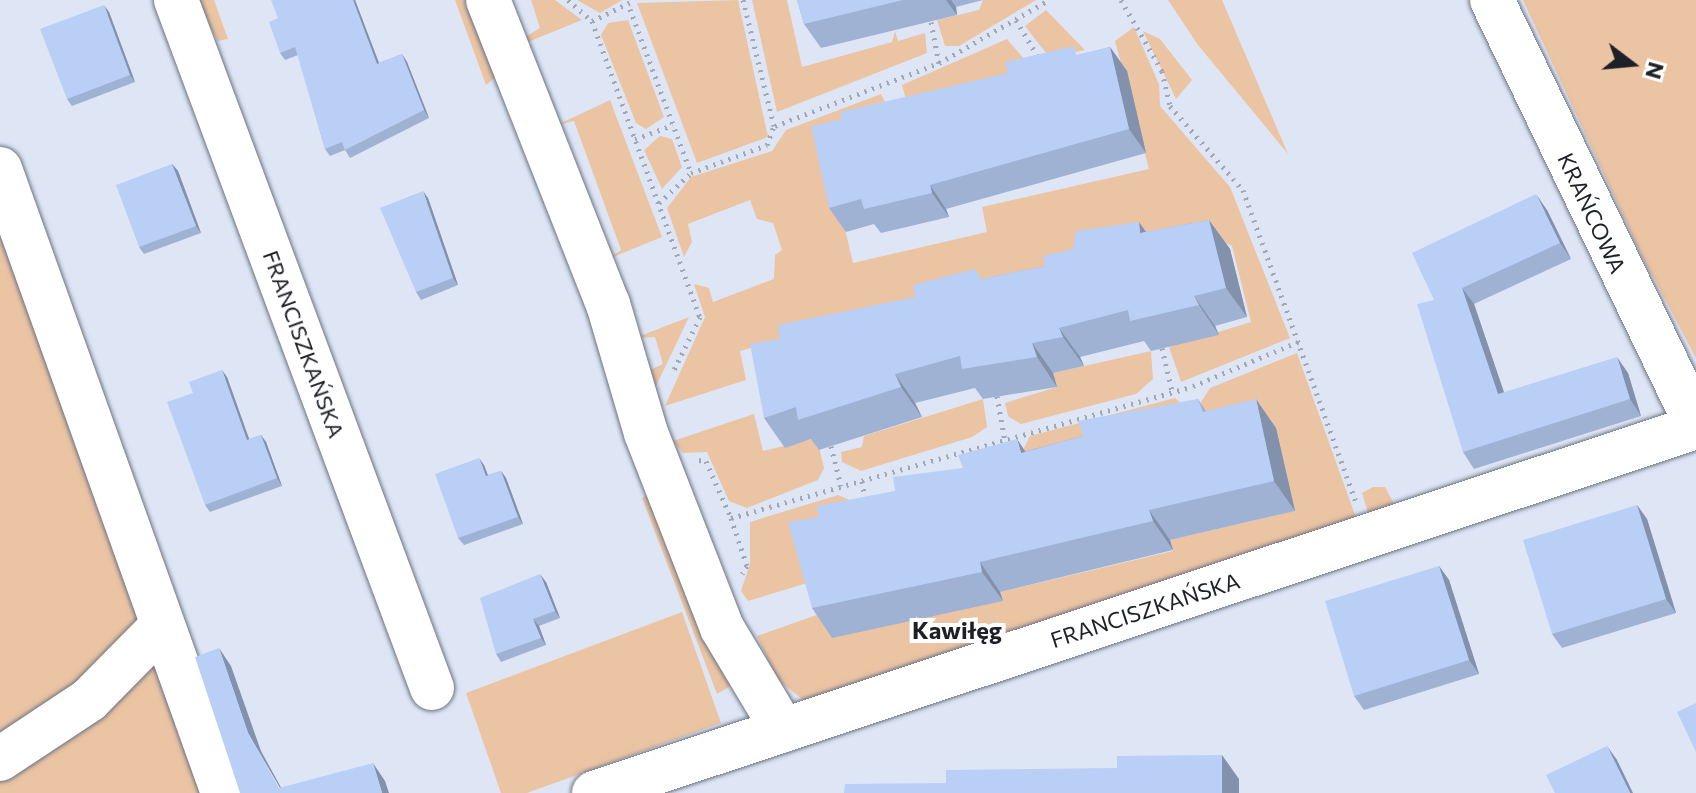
<!DOCTYPE html>
<html>
<head>
<meta charset="utf-8">
<style>
	body { margin:0 }
	#map { position:relative; width:1696px; height:793px; overflow:hidden; background:#dee6f6; font-family:Commissioner,sans-serif }
	div>[style] { position:absolute }
	.green>* { inset:0; background:#ebc4a4 }
	.path>* { height:5px; margin-top:-2.5px; transform-origin:0; background:repeating-linear-gradient(90deg,#a1a8b4 0 2px,transparent 0 8px) }
	.roads { filter:drop-shadow(0 0 2px #6c7381) drop-shadow(0 0 2px #6c7381) }
	.minor>* { height:44px; margin:-22px; padding:0 22px; transform-origin:22px; border-radius:22px; background:#fff }
	.wall>* { inset:0; background:#9fb2d4 }
	.shaded-wall>* { inset:0; background:#8291ac }
	.building>* { inset:0; background:#b9cff6 }
	span { translate:-50% -50%; white-space:nowrap; text-align:center; line-height:1.15; -webkit-text-stroke:8px #fff; paint-order:stroke }
	.street-label { font-size:22px; color:#1d2026 }
	.neighbourhood-label { font-size:24px; color:#1d2026; font-weight:700 }
	.north { position:absolute; left:1592px; top:24px; width:80px; height:80px; -webkit-text-stroke:6px #fff; paint-order:stroke; rotate:106deg; font-size:22px; font-weight:700; line-height:32px; text-align:center; color:#1d2026 }
	.north::after { content:''; display:block; margin:auto; width:28px; height:36px; background:#1d2026; clip-path:polygon(50% 0,100% 100%,50% 72%,0 100%) }
</style>
</head>
<body>
<div id="map">
	<div class="green">
		<div style="clip-path:polygon(195px 0,214px 0,228px 39px,218px 41px)"></div>
		<div style="clip-path:polygon(455px 0,470px 0,498px 75px,486px 85px)"></div>
		<div style="clip-path:polygon(531px 0,555px 0,582px 20px,528px 42px,522px 39px,540px 28px)"></div>
		<div style="clip-path:polygon(577px 0,622px 0,600px 13px)"></div>
		<div style="clip-path:polygon(738px 0,768px 137px,697px 163px,637px 3px)"></div>
		<div style="clip-path:polygon(752px 0,787px 0,802px 67px,892px 42px,895px 31px,898px 41px,925px 33px,927px 53px,777px 112px)"></div>
		<div style="clip-path:polygon(983px 0,1036px 0,959px 46px,945px 46px,937px 20px,979px 10px)"></div>
		<div style="clip-path:polygon(1168px 0,1222px 0,1288px 154px,1198px 45px)"></div>
		<div style="clip-path:polygon(1523px 0,1696px 0,1696px 358px,1642px 256px)"></div>
		<div style="clip-path:polygon(1046px 10px,1085px 50px,1060px 55px,1056px 66px,1025px 26px)"></div>
		<div style="clip-path:polygon(628px 20px,664px 117px,646px 129px,636px 123px,601px 35px,608px 23px)"></div>
		<div style="clip-path:polygon(1134px 27px,1159px 84px,1160px 106px,1230px 187px,1290px 338px,1181px 382px,1169px 347px,1251px 322px,1232px 246px,1192px 228px,740px 351px,746px 380px,665px 406px,705px 317px,694px 284px,709px 288px,713px 302px,774px 279px,775px 255px,782px 250px,773px 223px,757px 219px,750px 200px,688px 224px,692px 242px,684px 257px,667px 208px,691px 177px,772px 151px,786px 130px,881px 94px,892px 116px,835px 186px,853px 263px,987px 232px,982px 207px,1149px 169px,1115px 41px)"></div>
		<div style="clip-path:polygon(1143px 31px,1160px 39px,1192px 80px,1176px 99px)"></div>
		<div style="clip-path:polygon(1007px 39px,1043px 81px,912px 122px,902px 85px)"></div>
		<div style="clip-path:polygon(610px 100px,662px 237px,608px 259px,621px 250px,574px 121px,555px 126px)"></div>
		<div style="clip-path:polygon(660px 136px,672px 139px,682px 167px,662px 189px,644px 150px)"></div>
		<div style="clip-path:polygon(0 209px,208px 793px,0 793px)"></div>
		<div style="clip-path:polygon(689px 317px,649px 401px,643px 373px,663px 364px,655px 337px,635px 338px)"></div>
		<div style="clip-path:polygon(1151px 351px,1153px 379px,1136px 394px,1021px 424px,1008px 416px,1005px 403px,1057px 387px,1053px 373px)"></div>
		<div style="clip-path:polygon(1297px 353px,1360px 529px,816px 710px,777px 679px,757px 636px,825px 612px,1003px 601px,1000px 592px,1173px 551px,1170px 540px,1294px 511px,1276px 429px,1209px 431px,1201px 402px,1210px 388px)"></div>
		<div style="clip-path:polygon(1175px 398px,1187px 409px,1019px 458px,1030px 436px)"></div>
		<div style="clip-path:polygon(983px 399px,987px 427px,972px 437px,861px 471px,842px 462px,841px 452px,862px 447px,864px 436px)"></div>
		<div style="clip-path:polygon(754px 414px,763px 451px,817px 438px,824px 468px,818px 480px,747px 508px,729px 501px,707px 452px,683px 453px,673px 441px)"></div>
		<div style="clip-path:polygon(1373px 487px,1385px 487px,1395px 506px,1372px 526px,1362px 493px)"></div>
		<div style="clip-path:polygon(652px 492px,734px 684px,717px 694px,642px 498px)"></div>
		<div style="clip-path:polygon(838px 495px,852px 501px,817px 580px,748px 601px,741px 591px,750px 564px,750px 522px)"></div>
		<div style="clip-path:polygon(682px 612px,721px 723px,527px 793px,501px 793px,466px 693px)"></div>
	</div>
	<div class="path">
		<div style="left:568px;top:0;width:32px;rotate:41deg"></div>
		<div style="left:592px;top:21px;width:315px;rotate:70deg"></div>
		<div style="left:700px;top:317px;width:64px;rotate:116.2deg"></div>
		<div style="left:1121px;top:0;width:82px;rotate:60deg"></div>
		<div style="left:1162px;top:71px;width:36px;rotate:77deg"></div>
		<div style="left:1170px;top:106px;width:111px;rotate:49deg"></div>
		<div style="left:1243px;top:190px;width:330px;rotate:70.1deg"></div>
		<div style="left:630px;top:9px;width:175px;rotate:69.6deg"></div>
		<div style="left:691px;top:173px;width:81px;rotate:-20.2deg"></div>
		<div style="left:767px;top:145px;width:20px;rotate:-70deg"></div>
		<div style="left:774px;top:126px;width:130px;rotate:-103.8deg"></div>
		<div style="left:1016px;top:20px;width:47px;rotate:59deg"></div>
		<div style="left:592px;top:21px;width:48px;rotate:-26deg"></div>
		<div style="left:931px;top:22px;width:42px;rotate:79deg"></div>
		<div style="left:775px;top:126px;width:176px;rotate:-21deg"></div>
		<div style="left:939px;top:63px;width:127px;rotate:-29.8deg"></div>
		<div style="left:635px;top:139px;width:40px;rotate:-20.2deg"></div>
		<div style="left:659px;top:203px;width:44px;rotate:-43.2deg"></div>
		<div style="left:1162px;top:348px;width:44px;rotate:76.9deg"></div>
		<div style="left:997px;top:396px;width:52px;rotate:80deg"></div>
		<div style="left:831px;top:446px;width:41px;rotate:76deg"></div>
		<div style="left:699px;top:460px;width:7px;rotate:8deg"></div>
		<div style="left:706px;top:461px;width:62px;rotate:66.3deg"></div>
		<div style="left:731px;top:518px;width:51px;rotate:71.6deg"></div>
		<div style="left:747px;top:566px;width:9px;rotate:122deg"></div>
		<div style="left:862px;top:481px;width:22px;rotate:80deg"></div>
		<div style="left:731px;top:518px;width:480px;rotate:-15.9deg"></div>
		<div style="left:1193px;top:386px;width:116px;rotate:-22.8deg"></div>
	</div>
	<div class="roads">
		<div class="minor">
			<div style="left:176px;top:0;width:734px;rotate:69.59deg"></div>
			<div style="left:488px;top:0;width:327px;rotate:68.5deg"></div>
			<div style="left:608px;top:304px;width:134px;rotate:73.6deg"></div>
			<div style="left:646px;top:433px;width:209px;rotate:68.7deg"></div>
			<div style="left:722px;top:628px;width:119px;rotate:59.1deg"></div>
			<div style="left:1492px;top:0;width:471px;rotate:64.3deg"></div>
			<div style="left:0;top:169px;width:663px;rotate:70.33deg"></div>
			<div style="left:0;top:759px;width:107px;rotate:-33.5deg"></div>
			<div style="left:89px;top:700px;width:104px;rotate:-45.4deg"></div>
			<div style="left:594px;top:793px;width:1161px;rotate:-18.37deg"></div>
		</div>
	</div>
	<div class="wall">
		<div style="clip-path:polygon(355px 0,379px 63px,402px 54px,407px 62px,429px 118px,350px 158px,345px 150px,330px 156px,325px 149px,298px 55px,285px 60px,280px 53px)"></div>
		<div style="clip-path:polygon(797px 0,983px 0,956px 7px,957px 15px,821px 48px,804px 24px)"></div>
		<div style="clip-path:polygon(109px 12px,135px 82px,72px 106px,67px 99px)"></div>
		<div style="clip-path:polygon(1110px 47px,1127px 71px,1146px 153px,946px 209px,949px 217px,881px 233px,874px 224px,846px 232px,829px 208px,842px 119px,1008px 73px)"></div>
		<div style="clip-path:polygon(172px 164px,178px 171px,201px 233px,144px 254px,139px 247px)"></div>
		<div style="clip-path:polygon(428px 198px,458px 285px,421px 300px,416px 292px)"></div>
		<div style="clip-path:polygon(1547px 210px,1571px 259px,1474px 304px,1504px 393px,1628px 373px,1641px 416px,1474px 469px,1463px 452px,1434px 300px)"></div>
		<div style="clip-path:polygon(1209px 220px,1230px 249px,1247px 317px,1215px 326px,1219px 335px,1151px 351px,1144px 341px,1080px 357px,1084px 366px,1053px 373px,1057px 387px,983px 399px,975px 388px,915px 403px,922px 417px,819px 450px,811px 439px,785px 448px,764px 418px,780px 339px,915px 297px,982px 279px,1045px 266px,1146px 232px)"></div>
		<div style="clip-path:polygon(227px 377px,249px 439px,261px 435px,266px 442px,282px 486px,210px 512px,205px 505px,193px 393px)"></div>
		<div style="clip-path:polygon(1198px 399px,1206px 411px,1276px 428px,1295px 511px,1170px 540px,1173px 550px,1000px 592px,1003px 601px,832px 638px,812px 608px,819px 517px,963px 468px,1083px 436px)"></div>
		<div style="clip-path:polygon(484px 465px,488px 475px,501px 471px,506px 478px,523px 524px,464px 545px,458px 538px)"></div>
		<div style="clip-path:polygon(1637px 505px,1647px 519px,1676px 613px,1562px 648px,1552px 634px)"></div>
		<div style="clip-path:polygon(1439px 566px,1449px 580px,1479px 674px,1364px 710px,1354px 696px)"></div>
		<div style="clip-path:polygon(546px 582px,560px 618px,539px 626px,546px 645px,501px 662px,496px 654px)"></div>
	</div>
	<div class="shaded-wall">
		<div style="clip-path:polygon(353px 0,355px 0,382px 71px,377px 64px)"></div>
		<div style="clip-path:polygon(946px 0,951px 0,956px 7px,957px 15px)"></div>
		<div style="clip-path:polygon(104px 5px,109px 12px,135px 82px,130px 75px)"></div>
		<div style="clip-path:polygon(1110px 47px,1127px 71px,1146px 153px,1129px 129px)"></div>
		<div style="clip-path:polygon(402px 54px,407px 62px,429px 118px,424px 110px)"></div>
		<div style="clip-path:polygon(172px 164px,178px 171px,201px 233px,196px 226px)"></div>
		<div style="clip-path:polygon(930px 185px,946px 209px,949px 217px,932px 193px)"></div>
		<div style="clip-path:polygon(423px 191px,428px 198px,458px 285px,453px 278px)"></div>
		<div style="clip-path:polygon(1536px 194px,1547px 210px,1571px 259px,1560px 243px)"></div>
		<div style="clip-path:polygon(1209px 220px,1230px 249px,1247px 317px,1226px 288px)"></div>
		<div style="clip-path:polygon(1139px 222px,1160px 252px,1140px 233px)"></div>
		<div style="clip-path:polygon(1462px 288px,1474px 304px,1510px 410px,1498px 394px)"></div>
		<div style="clip-path:polygon(1194px 296px,1215px 326px,1219px 335px,1199px 305px)"></div>
		<div style="clip-path:polygon(1059px 328px,1080px 357px,1084px 366px,1063px 337px)"></div>
		<div style="clip-path:polygon(1032px 343px,1053px 373px,1057px 387px,1037px 357px)"></div>
		<div style="clip-path:polygon(1617px 357px,1628px 373px,1641px 416px,1630px 399px)"></div>
		<div style="clip-path:polygon(222px 370px,227px 377px,252px 447px,247px 440px)"></div>
		<div style="clip-path:polygon(895px 374px,915px 403px,922px 417px,901px 387px)"></div>
		<div style="clip-path:polygon(1256px 399px,1276px 428px,1295px 511px,1274px 481px)"></div>
		<div style="clip-path:polygon(261px 435px,266px 442px,282px 486px,277px 478px)"></div>
		<div style="clip-path:polygon(1017px 439px,1037px 469px,1021px 453px)"></div>
		<div style="clip-path:polygon(479px 458px,484px 465px,491px 484px,486px 476px)"></div>
		<div style="clip-path:polygon(501px 471px,506px 478px,523px 524px,518px 517px)"></div>
		<div style="clip-path:polygon(1637px 505px,1647px 519px,1676px 613px,1666px 599px)"></div>
		<div style="clip-path:polygon(1149px 510px,1170px 540px,1173px 550px,1153px 521px)"></div>
		<div style="clip-path:polygon(980px 562px,1000px 592px,1003px 601px,982px 572px)"></div>
		<div style="clip-path:polygon(1439px 566px,1449px 580px,1479px 674px,1469px 660px)"></div>
		<div style="clip-path:polygon(540px 574px,546px 582px,560px 618px,555px 611px)"></div>
		<div style="clip-path:polygon(533px 619px,539px 626px,546px 645px,541px 638px)"></div>
		<div style="clip-path:polygon(219px 648px,231px 666px,261px 751px,284px 793px,283px 793px,248px 733px)"></div>
		<div style="clip-path:polygon(1607px 746px,1617px 760px,1633px 793px,1630px 793px)"></div>
		<div style="clip-path:polygon(1222px 755px,1239px 779px,1239px 793px,1222px 793px)"></div>
		<div style="clip-path:polygon(373px 763px,385px 781px,389px 793px,382px 793px)"></div>
	</div>
	<div class="building">
		<div style="clip-path:polygon(271px 0,353px 0,377px 64px,402px 54px,424px 110px,345px 150px,342px 142px,325px 149px,295px 47px,280px 53px,269px 22px,278px 18px)"></div>
		<div style="clip-path:polygon(797px 0,903px 0,804px 24px)"></div>
		<div style="clip-path:polygon(104px 5px,130px 75px,67px 99px,40px 29px)"></div>
		<div style="clip-path:polygon(1074px 46px,1076px 55px,1110px 47px,1129px 129px,930px 185px,932px 193px,864px 209px,861px 199px,829px 208px,811px 126px,842px 119px,840px 112px,1008px 73px,1005px 62px)"></div>
		<div style="clip-path:polygon(172px 164px,196px 226px,139px 247px,116px 185px)"></div>
		<div style="clip-path:polygon(423px 191px,453px 278px,416px 292px,380px 208px)"></div>
		<div style="clip-path:polygon(1536px 194px,1560px 243px,1462px 288px,1498px 394px,1617px 357px,1630px 399px,1463px 452px,1417px 304px,1434px 300px,1412px 253px)"></div>
		<div style="clip-path:polygon(1209px 220px,1226px 288px,1194px 296px,1199px 305px,1130px 321px,1128px 310px,1059px 328px,1063px 337px,1032px 343px,1037px 357px,962px 369px,960px 356px,895px 374px,901px 387px,798px 420px,796px 407px,764px 418px,750px 344px,780px 339px,778px 325px,915px 297px,913px 285px,975px 269px,981px 279px,1045px 266px,1043px 256px,1073px 249px,1076px 231px,1139px 222px,1140px 233px)"></div>
		<div style="clip-path:polygon(222px 370px,247px 440px,261px 435px,277px 478px,205px 505px,167px 402px,193px 393px,189px 382px)"></div>
		<div style="clip-path:polygon(1198px 399px,1203px 412px,1256px 399px,1274px 481px,1149px 510px,1153px 521px,980px 562px,982px 572px,812px 608px,788px 522px,819px 517px,816px 506px,895px 491px,893px 477px,963px 468px,958px 455px,1017px 439px,1021px 453px,1083px 436px,1078px 421px)"></div>
		<div style="clip-path:polygon(479px 458px,486px 476px,501px 471px,518px 517px,458px 538px,435px 474px)"></div>
		<div style="clip-path:polygon(1637px 505px,1666px 599px,1552px 634px,1523px 540px)"></div>
		<div style="clip-path:polygon(1439px 566px,1469px 660px,1354px 696px,1325px 601px)"></div>
		<div style="clip-path:polygon(540px 574px,555px 611px,533px 619px,541px 638px,496px 654px,480px 598px)"></div>
		<div style="clip-path:polygon(219px 648px,248px 733px,279px 788px,373px 763px,382px 793px,240px 793px,195px 657px)"></div>
		<div style="clip-path:polygon(1696px 703px,1696px 752px,1677px 712px)"></div>
		<div style="clip-path:polygon(1607px 746px,1630px 793px,1555px 793px,1546px 775px)"></div>
		<div style="clip-path:polygon(1222px 755px,1222px 793px,844px 793px,845px 784px,946px 783px,946px 770px,1117px 768px,1117px 756px)"></div>
	</div>
	<div class="street-label">
		<span style="left:1592px;top:213px;rotate:65deg">KRAŃCOWA</span>
		<span style="left:304px;top:344px;rotate:70deg">FRANCISZKAŃSKA</span>
		<span style="left:1145px;top:610px;rotate:-18deg">FRANCISZKAŃSKA</span>
	</div>
	<div class="neighbourhood-label">
		<span style="left:957px;top:630px">Kawiłęg</span>
	</div>
	<div class="north">N</div>
</div>
</body>
</html>
